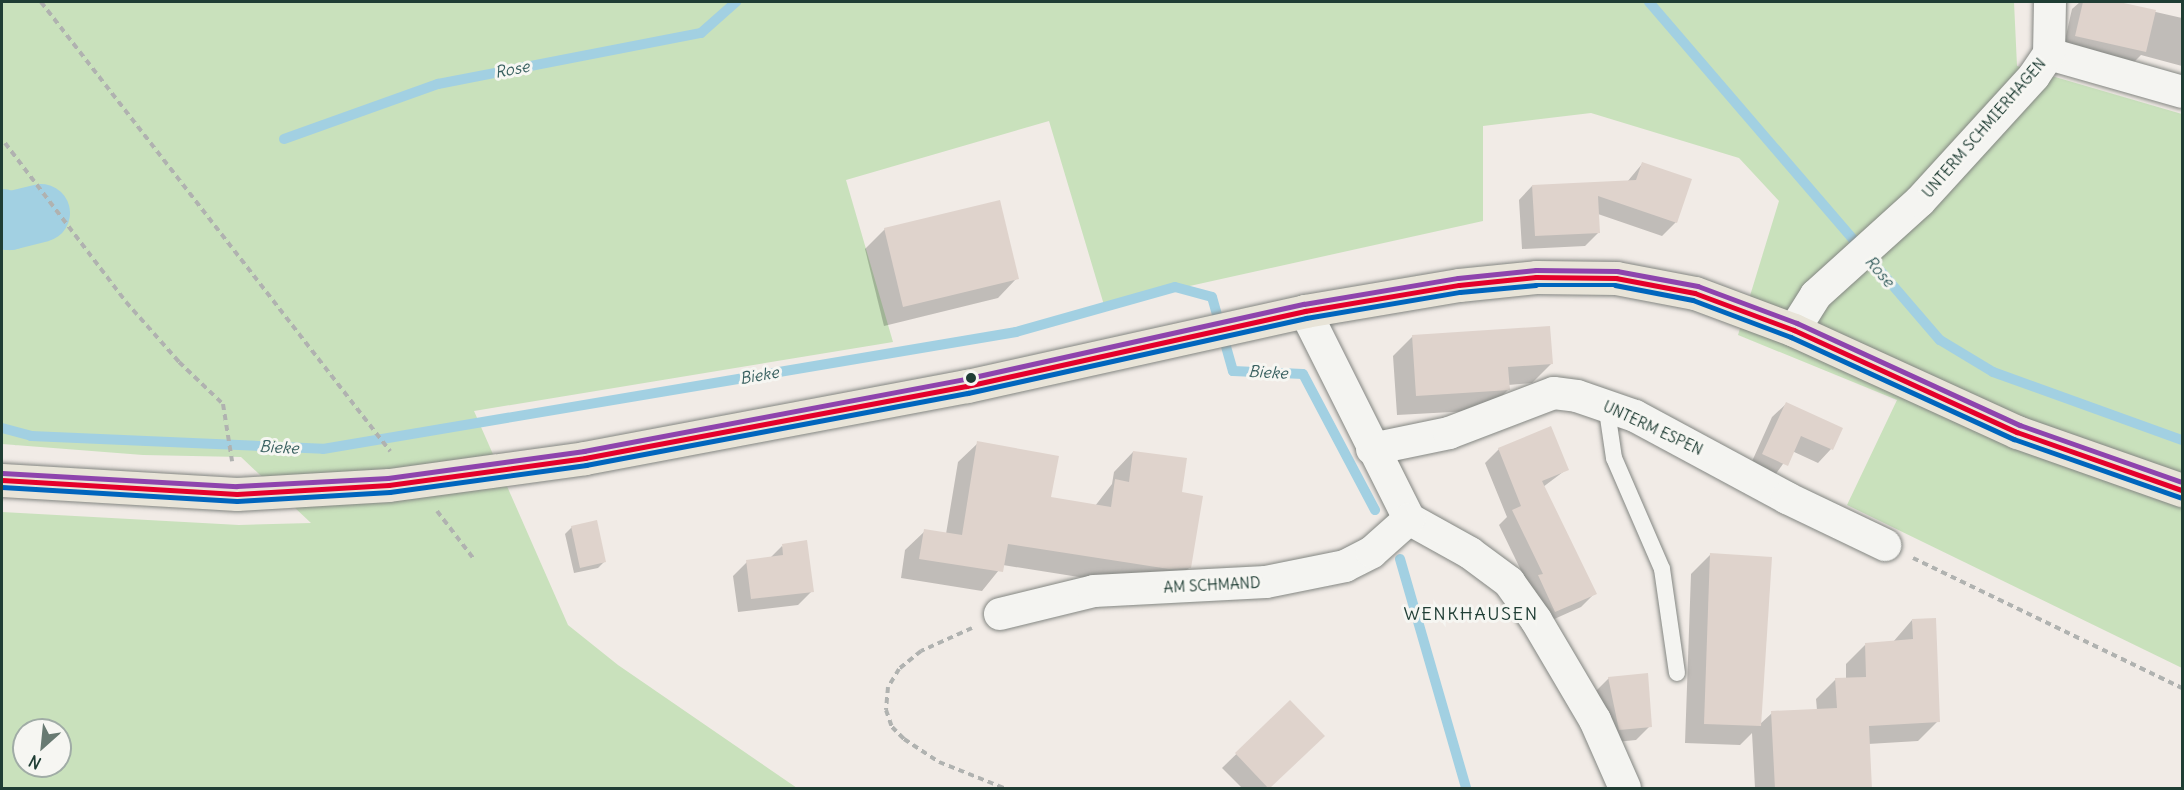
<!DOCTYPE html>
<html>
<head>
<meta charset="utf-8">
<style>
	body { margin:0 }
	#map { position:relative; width:2184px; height:790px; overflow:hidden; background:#f1ebe6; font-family:Delius,sans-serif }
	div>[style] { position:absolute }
	.green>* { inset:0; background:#c9e1bc }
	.shadow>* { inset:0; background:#0003 }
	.stream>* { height:10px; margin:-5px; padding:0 5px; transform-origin:5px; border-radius:5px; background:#a2d0e2 }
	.river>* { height:58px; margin:-29px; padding:0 29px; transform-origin:29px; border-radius:29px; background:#a2d0e2 }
	.building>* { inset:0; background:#dfd3cc }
	.path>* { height:4px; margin-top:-2px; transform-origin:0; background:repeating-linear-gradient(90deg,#b0b2b0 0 6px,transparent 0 10.5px) }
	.roads { filter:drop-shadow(0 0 2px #838682) drop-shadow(0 0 2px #838682) }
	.service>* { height:16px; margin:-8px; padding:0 8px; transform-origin:8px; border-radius:8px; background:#f4f4f1 }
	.minor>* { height:32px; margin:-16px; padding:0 16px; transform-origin:16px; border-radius:16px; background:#f4f4f1 }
	.primary>* { height:33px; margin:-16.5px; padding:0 16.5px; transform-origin:16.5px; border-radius:16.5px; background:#e8e4d8 }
	.bus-1>* { height:4.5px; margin:-2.25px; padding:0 2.25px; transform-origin:2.25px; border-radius:2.25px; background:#e4002b }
	.bus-2>* { height:4.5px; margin:-2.25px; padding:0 2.25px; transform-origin:2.25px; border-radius:2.25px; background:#0065bd }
	.bus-3>* { height:4.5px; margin:-2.25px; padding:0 2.25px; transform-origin:2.25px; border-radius:2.25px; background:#8e44ad }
	.dots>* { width:16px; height:16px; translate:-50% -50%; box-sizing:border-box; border:3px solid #f6f6f2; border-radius:50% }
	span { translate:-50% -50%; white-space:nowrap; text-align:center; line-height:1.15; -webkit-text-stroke:6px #f6f6f2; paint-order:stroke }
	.street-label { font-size:15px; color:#1f3d34 }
	.water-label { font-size:16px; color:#375f5f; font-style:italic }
	.quarter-label { font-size:18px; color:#1f3d34; letter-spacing:1.5px }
	.frame { position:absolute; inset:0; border:3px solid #1f3d34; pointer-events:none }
	.north { position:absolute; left:12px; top:718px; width:60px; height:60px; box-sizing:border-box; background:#f6f6f2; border:2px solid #a0aca6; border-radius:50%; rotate:207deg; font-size:16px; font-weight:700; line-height:24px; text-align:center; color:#1f3d34 }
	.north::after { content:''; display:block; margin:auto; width:21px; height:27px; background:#687a72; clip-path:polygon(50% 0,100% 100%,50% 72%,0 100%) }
</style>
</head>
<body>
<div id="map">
	<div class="green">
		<div style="clip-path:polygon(evenodd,2px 2px,2014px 2px,2017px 66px,2182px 114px,2182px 668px,1847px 505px,1897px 400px,1738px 335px,1779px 201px,1739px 158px,1591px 113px,1483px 126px,1483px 221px,1104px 305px,1049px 121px,846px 180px,893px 342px,474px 411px,568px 625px,618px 665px,797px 788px,2px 788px,2px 512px,239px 525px,311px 523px,241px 457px,143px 455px,2px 444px,2px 2px,24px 730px,60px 730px,60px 766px,24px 766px,24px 730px)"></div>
	</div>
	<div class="shadow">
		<div style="clip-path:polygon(2080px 2px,2112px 2px,2182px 18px,2182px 66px,2141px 55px,2131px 65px,2063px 49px,2072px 9px)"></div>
		<div style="clip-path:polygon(1642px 164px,1676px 222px,1662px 236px,1598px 214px,1599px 232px,1585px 246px,1522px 249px,1519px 200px,1532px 186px,1627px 182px)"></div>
		<div style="clip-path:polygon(885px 229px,1017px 278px,998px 298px,884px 326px,865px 249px)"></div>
		<div style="clip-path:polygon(1413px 336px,1551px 364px,1532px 383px,1508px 385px,1508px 390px,1488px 410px,1397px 415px,1393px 356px)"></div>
		<div style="clip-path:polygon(1786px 404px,1841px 429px,1831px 449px,1818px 463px,1792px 451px,1773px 478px,1749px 468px,1772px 417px)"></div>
		<div style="clip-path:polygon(978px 443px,1049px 498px,1095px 506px,1112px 484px,1114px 472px,1133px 452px,1181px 493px,1190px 567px,1170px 587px,1148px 588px,1003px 565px,982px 591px,901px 578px,905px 550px,925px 531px,946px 534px,958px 462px)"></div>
		<div style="clip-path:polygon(1499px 449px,1567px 469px,1543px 487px,1595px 593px,1581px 607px,1541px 625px,1529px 587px,1499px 525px,1507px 517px,1485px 463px)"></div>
		<div style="clip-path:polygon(572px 527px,605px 561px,598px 568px,574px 573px,565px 534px)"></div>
		<div style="clip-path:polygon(782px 546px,812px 591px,798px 605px,738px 612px,733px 576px,747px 562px,769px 559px)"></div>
		<div style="clip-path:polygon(1711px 554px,1759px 725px,1772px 713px,1817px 710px,1816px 699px,1836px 679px,1846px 679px,1846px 664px,1865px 645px,1893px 642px,1912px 620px,1938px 721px,1918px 741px,1868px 744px,1870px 788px,1755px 788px,1752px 733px,1740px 745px,1685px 743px,1691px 574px)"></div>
		<div style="clip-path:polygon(1609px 678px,1650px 726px,1636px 740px,1606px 743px,1595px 692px)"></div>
		<div style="clip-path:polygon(1290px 702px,1309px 750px,1268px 788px,1242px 788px,1222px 768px)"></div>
	</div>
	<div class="stream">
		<div style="left:1649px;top:2px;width:446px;rotate:49.3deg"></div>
		<div style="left:1940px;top:340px;width:62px;rotate:31.1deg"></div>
		<div style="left:1993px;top:372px;width:201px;rotate:19.8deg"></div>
		<div style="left:284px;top:139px;width:164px;rotate:-19.7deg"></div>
		<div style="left:438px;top:84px;width:268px;rotate:-11deg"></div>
		<div style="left:701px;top:33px;width:47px;rotate:-41.5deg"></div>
		<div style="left:2px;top:428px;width:30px;rotate:15deg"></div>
		<div style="left:31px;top:436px;width:292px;rotate:2.5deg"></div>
		<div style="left:323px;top:449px;width:703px;rotate:-9.58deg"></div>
		<div style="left:1016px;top:332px;width:165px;rotate:-15.8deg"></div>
		<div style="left:1175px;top:287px;width:38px;rotate:15deg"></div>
		<div style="left:1212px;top:297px;width:77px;rotate:74.2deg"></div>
		<div style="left:1233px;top:371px;width:70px;rotate:2.5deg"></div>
		<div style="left:1303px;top:374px;width:154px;rotate:62.1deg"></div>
		<div style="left:1400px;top:559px;width:238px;rotate:73.9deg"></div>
	</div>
	<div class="river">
		<div style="left:2px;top:218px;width:8px;rotate:23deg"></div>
		<div style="left:9px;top:221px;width:33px;rotate:-14deg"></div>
	</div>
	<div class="building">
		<div style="clip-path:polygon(2083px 2px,2119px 2px,2156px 10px,2146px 52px,2075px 36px)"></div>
		<div style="clip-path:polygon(1642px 162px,1692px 179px,1677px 223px,1598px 196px,1600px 233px,1535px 236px,1532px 185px,1636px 180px)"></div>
		<div style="clip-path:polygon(1000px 200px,1019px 279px,903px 307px,884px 228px)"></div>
		<div style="clip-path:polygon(1550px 326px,1553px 364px,1508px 367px,1510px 390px,1416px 396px,1412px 335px)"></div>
		<div style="clip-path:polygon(1786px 402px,1843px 428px,1833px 450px,1801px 436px,1788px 466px,1762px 454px)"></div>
		<div style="clip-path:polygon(1551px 426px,1569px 470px,1542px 481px,1597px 594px,1555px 612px,1538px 575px,1543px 574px,1512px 510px,1521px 506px,1498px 448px)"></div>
		<div style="clip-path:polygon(977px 441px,1059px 456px,1051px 497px,1111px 507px,1115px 479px,1129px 482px,1133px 451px,1187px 458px,1182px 492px,1203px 496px,1191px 568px,1169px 569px,1008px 544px,1003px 572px,919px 559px,924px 529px,962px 535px)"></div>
		<div style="clip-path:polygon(597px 520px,606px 562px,580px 568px,571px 526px)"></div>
		<div style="clip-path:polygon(807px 540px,814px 592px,751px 599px,746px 560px,783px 555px,782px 544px)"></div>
		<div style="clip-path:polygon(1710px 553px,1772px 557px,1761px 726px,1704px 724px)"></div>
		<div style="clip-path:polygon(1936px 618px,1940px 722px,1869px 726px,1872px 789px,1775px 789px,1771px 711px,1837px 708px,1835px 678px,1866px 677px,1865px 643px,1913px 639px,1912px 619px)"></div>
		<div style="clip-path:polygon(1648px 673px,1652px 727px,1619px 730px,1608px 677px)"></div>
		<div style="clip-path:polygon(1290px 700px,1325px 736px,1269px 789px,1235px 753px)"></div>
	</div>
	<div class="path">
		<div style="left:41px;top:2px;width:569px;rotate:52.14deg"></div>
		<div style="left:5px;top:143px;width:200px;rotate:52.7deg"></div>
		<div style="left:126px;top:302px;width:80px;rotate:48.5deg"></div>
		<div style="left:179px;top:362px;width:61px;rotate:43.7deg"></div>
		<div style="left:223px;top:404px;width:58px;rotate:81deg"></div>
		<div style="left:437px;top:511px;width:59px;rotate:52.5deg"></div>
		<div style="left:1913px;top:558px;width:299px;rotate:25.8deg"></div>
		<div style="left:972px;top:628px;width:56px;rotate:155.7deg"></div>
		<div style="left:921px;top:651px;width:28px;rotate:141deg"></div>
		<div style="left:899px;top:669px;width:21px;rotate:121deg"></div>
		<div style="left:888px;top:687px;width:23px;rotate:95deg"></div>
		<div style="left:886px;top:710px;width:18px;rotate:71deg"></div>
		<div style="left:892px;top:727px;width:17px;rotate:45deg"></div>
		<div style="left:904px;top:739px;width:42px;rotate:33.3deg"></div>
		<div style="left:939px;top:762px;width:70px;rotate:21.8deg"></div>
	</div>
	<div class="roads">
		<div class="service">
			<div style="left:1606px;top:404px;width:55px;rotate:81.6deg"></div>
			<div style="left:1614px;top:458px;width:121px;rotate:66.6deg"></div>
			<div style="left:1662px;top:569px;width:105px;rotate:81.8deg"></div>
		</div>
		<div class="minor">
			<div style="left:2049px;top:54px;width:138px;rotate:15.9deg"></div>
			<div style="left:1305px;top:311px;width:233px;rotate:63.4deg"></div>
			<div style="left:1409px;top:519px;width:70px;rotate:29.1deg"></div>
			<div style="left:1470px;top:553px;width:49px;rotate:36.6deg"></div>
			<div style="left:1509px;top:582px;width:47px;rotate:54.6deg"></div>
			<div style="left:1536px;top:620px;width:116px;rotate:59.5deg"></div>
			<div style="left:1595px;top:720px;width:74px;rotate:66.2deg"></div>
			<div style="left:1794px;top:330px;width:41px;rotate:-57.8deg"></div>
			<div style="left:1816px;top:295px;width:140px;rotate:-42.1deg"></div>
			<div style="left:1920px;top:201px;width:169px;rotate:-47.6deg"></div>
			<div style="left:2034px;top:76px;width:27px;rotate:-56deg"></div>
			<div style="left:2049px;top:54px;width:52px;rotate:-88.9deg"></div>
			<div style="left:1372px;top:449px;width:79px;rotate:-11.7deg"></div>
			<div style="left:1449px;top:433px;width:112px;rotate:-20.9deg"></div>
			<div style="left:1554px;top:393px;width:23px;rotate:7deg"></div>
			<div style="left:1577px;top:396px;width:61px;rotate:19deg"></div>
			<div style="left:1635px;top:416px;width:173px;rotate:28.3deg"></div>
			<div style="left:1787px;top:498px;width:109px;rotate:25.6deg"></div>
			<div style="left:1000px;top:614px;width:97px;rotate:-13.7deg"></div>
			<div style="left:1094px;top:591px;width:172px;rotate:-3deg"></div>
			<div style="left:1266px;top:582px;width:81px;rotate:-11.4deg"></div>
			<div style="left:1345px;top:566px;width:30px;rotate:-27deg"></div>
			<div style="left:1372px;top:552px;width:50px;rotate:-41.7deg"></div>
		</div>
		<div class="primary">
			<div style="left:2px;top:480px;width:235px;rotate:3.4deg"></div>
			<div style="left:237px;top:494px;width:152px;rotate:-3.4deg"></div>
			<div style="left:389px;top:485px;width:198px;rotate:-7.8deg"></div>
			<div style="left:585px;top:458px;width:389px;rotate:-10.7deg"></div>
			<div style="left:967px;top:386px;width:346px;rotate:-12.5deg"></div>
			<div style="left:1305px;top:311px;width:156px;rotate:-9.6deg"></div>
			<div style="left:1459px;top:285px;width:77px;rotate:-5.9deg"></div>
			<div style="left:1536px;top:277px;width:80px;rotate:0.7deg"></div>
			<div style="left:1616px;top:278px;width:80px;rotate:10.8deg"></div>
			<div style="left:1695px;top:293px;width:106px;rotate:20.5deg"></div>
			<div style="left:1794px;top:330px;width:245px;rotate:24.6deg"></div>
			<div style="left:2017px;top:432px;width:175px;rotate:19.4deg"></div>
		</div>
	</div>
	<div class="bus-1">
		<div style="left:2px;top:480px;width:235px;rotate:3.4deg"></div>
		<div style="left:237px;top:494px;width:152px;rotate:-3.4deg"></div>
		<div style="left:389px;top:485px;width:198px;rotate:-7.8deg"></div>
		<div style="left:585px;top:458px;width:389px;rotate:-10.7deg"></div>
		<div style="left:967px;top:386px;width:346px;rotate:-12.5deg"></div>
		<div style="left:1305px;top:311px;width:156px;rotate:-9.6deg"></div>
		<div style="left:1459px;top:285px;width:77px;rotate:-5.9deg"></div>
		<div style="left:1536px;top:277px;width:80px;rotate:0.7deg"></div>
		<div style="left:1616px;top:278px;width:80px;rotate:10.8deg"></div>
		<div style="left:1695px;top:293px;width:106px;rotate:20.5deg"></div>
		<div style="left:1794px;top:330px;width:245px;rotate:24.6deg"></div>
		<div style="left:2017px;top:432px;width:175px;rotate:19.4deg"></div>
	</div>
	<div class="bus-2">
		<div style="left:2px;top:487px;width:235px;rotate:3.4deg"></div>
		<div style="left:237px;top:501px;width:153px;rotate:-3.4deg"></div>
		<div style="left:390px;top:492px;width:198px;rotate:-7.8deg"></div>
		<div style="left:586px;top:465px;width:389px;rotate:-10.7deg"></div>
		<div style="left:968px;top:393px;width:346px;rotate:-12.5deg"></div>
		<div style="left:1306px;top:318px;width:156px;rotate:-9.6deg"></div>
		<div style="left:1460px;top:292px;width:76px;rotate:-5.3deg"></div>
		<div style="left:1536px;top:285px;width:79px"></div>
		<div style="left:1615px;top:285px;width:79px;rotate:10.9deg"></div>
		<div style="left:1693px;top:300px;width:105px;rotate:20.7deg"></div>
		<div style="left:1791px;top:337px;width:245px;rotate:24.6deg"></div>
		<div style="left:2014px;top:439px;width:176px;rotate:19.3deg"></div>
	</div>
	<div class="bus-3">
		<div style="left:2px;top:473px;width:235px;rotate:3.2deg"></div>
		<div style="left:237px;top:486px;width:151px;rotate:-3deg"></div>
		<div style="left:388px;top:478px;width:198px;rotate:-7.8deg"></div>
		<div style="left:584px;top:451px;width:388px;rotate:-10.7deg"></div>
		<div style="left:965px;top:379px;width:347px;rotate:-12.5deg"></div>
		<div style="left:1304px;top:304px;width:156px;rotate:-9.6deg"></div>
		<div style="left:1458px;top:278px;width:78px;rotate:-5.9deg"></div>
		<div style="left:1536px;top:270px;width:81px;rotate:0.7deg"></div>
		<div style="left:1617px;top:271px;width:82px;rotate:10.5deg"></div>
		<div style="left:1698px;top:286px;width:106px;rotate:20.5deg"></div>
		<div style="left:1797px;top:323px;width:245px;rotate:24.6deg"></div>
		<div style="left:2020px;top:425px;width:172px;rotate:19.4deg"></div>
	</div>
	<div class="dots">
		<div style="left:971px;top:378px;background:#1f3d34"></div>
	</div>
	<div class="street-label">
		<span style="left:1984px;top:128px;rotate:-49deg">UNTERM SCHMIERHAGEN</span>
		<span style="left:1653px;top:428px;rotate:25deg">UNTERM ESPEN</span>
		<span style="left:1212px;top:585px;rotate:-3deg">AM SCHMAND</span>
	</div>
	<div class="water-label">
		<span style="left:512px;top:69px;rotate:-11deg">Rose</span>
		<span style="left:1880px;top:271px;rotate:49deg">Rose</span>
		<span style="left:1268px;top:372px;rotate:3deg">Bieke</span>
		<span style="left:759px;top:375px;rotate:-10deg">Bieke</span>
		<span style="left:279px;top:447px;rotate:3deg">Bieke</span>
	</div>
	<div class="quarter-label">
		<span style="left:1471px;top:614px">WENKHAUSEN</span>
	</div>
	<div class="frame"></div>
	<div class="north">N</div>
</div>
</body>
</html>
